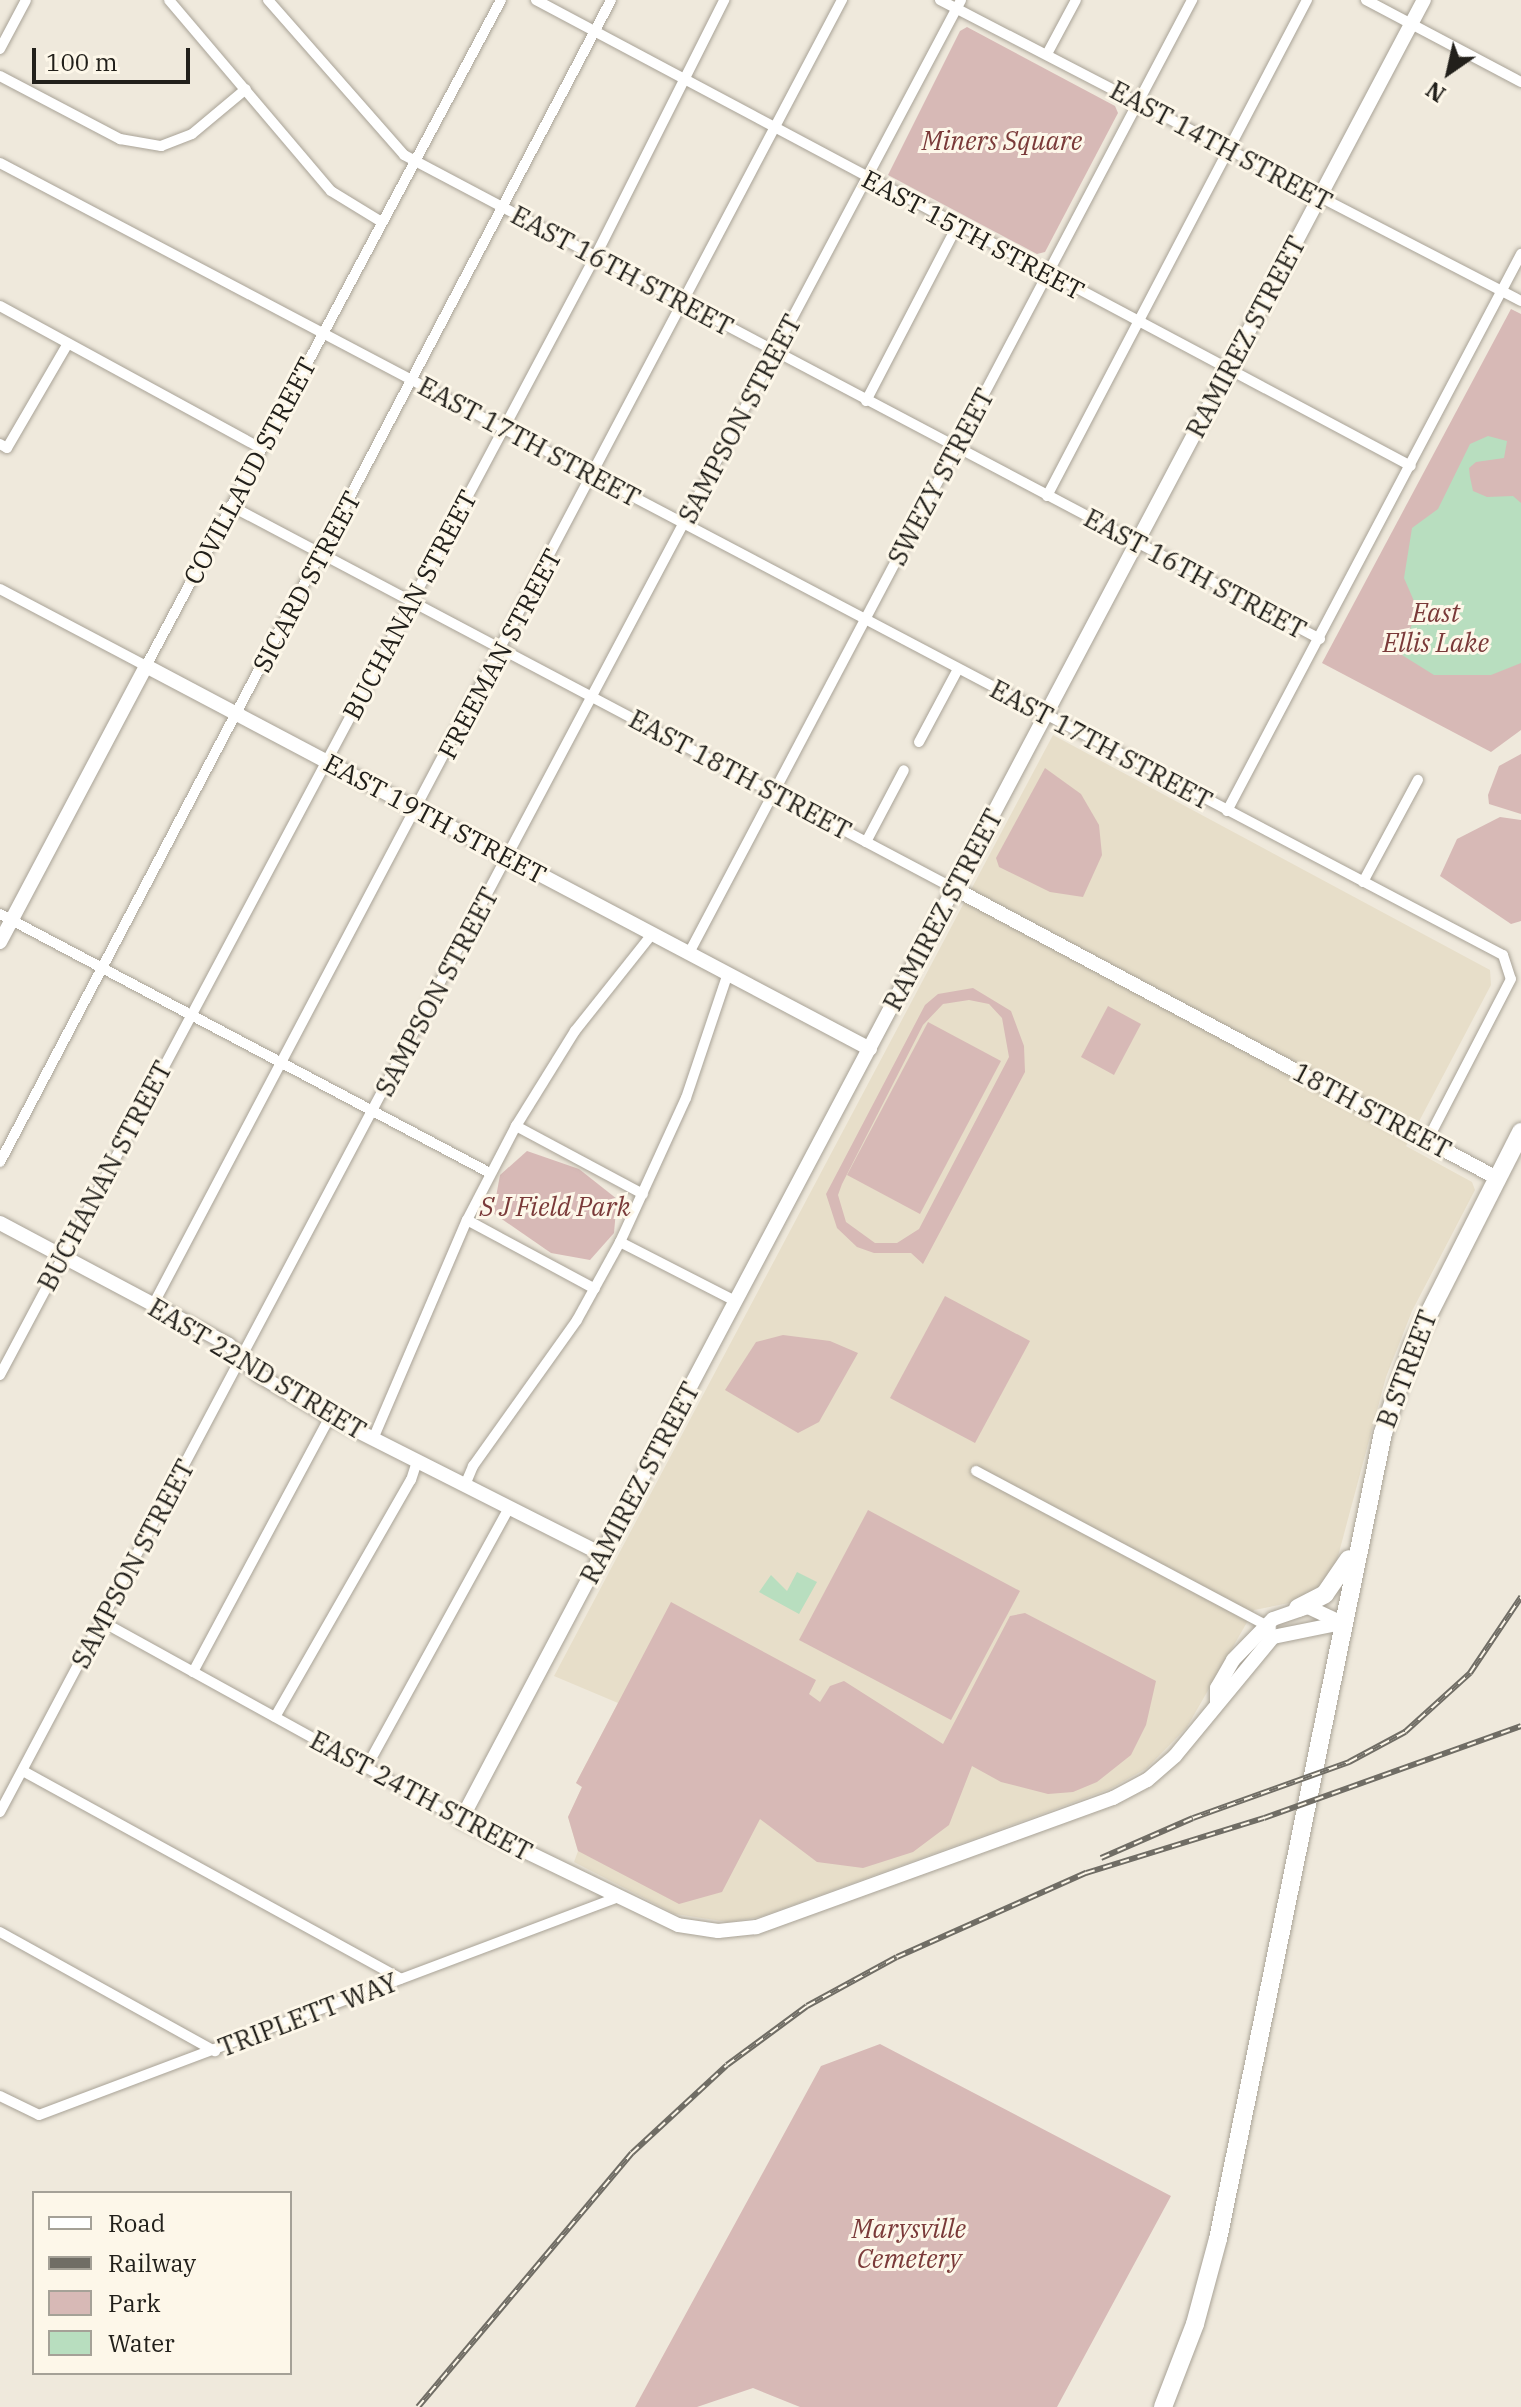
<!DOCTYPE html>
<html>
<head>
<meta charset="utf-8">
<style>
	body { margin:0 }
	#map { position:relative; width:1521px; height:2407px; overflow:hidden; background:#efe9dc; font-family:"IBM Plex Serif",serif }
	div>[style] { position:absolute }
	.built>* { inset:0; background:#e7dec9 }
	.green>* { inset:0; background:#d7b9b6 }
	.water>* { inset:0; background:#b8debf }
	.roads { filter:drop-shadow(0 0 2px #a9a397) drop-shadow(0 0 2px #a9a397) }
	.street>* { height:10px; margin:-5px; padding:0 5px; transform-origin:5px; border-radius:5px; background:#fff }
	.secondary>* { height:14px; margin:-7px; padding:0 7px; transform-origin:7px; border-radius:7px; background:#fff }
	.highway>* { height:18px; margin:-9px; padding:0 9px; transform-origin:9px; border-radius:9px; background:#fff }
	.rail>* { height:6px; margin-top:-3px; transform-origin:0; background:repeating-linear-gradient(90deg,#fdf7e9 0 9px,#706d65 0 18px); box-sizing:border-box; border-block:2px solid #706d65 }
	span { translate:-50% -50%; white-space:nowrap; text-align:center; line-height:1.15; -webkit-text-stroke:6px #fdf7e9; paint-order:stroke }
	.park-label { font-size:26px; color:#7a3a39; font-style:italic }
	.street-label { font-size:26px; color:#22201b }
	.legend { position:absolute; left:32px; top:2191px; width:260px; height:184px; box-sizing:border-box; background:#fdf7e9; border:2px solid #a5a197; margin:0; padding:10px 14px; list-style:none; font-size:24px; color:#22201b }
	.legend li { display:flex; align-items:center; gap:16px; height:40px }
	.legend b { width:40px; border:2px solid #a5a197 }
	.north { position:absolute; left:1409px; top:32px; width:80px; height:80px; -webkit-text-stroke:6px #fdf7e9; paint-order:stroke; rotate:214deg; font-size:22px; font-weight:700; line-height:32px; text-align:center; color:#22201b }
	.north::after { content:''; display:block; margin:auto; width:28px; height:36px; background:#22201b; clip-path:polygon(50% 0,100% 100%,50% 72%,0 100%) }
	.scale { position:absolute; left:32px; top:48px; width:158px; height:36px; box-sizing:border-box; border:4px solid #22201b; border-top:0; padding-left:10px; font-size:24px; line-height:28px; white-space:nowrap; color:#22201b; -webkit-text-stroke:6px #fdf7e9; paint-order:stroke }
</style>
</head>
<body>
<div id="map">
	<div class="built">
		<div style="clip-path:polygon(1053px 735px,1490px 970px,1491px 985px,1406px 1146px,1472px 1182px,1475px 1190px,1412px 1311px,1386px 1377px,1333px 1575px,1305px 1600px,1254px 1610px,1187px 1727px,1147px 1768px,1110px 1789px,760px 1917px,728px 1922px,675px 1914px,574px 1862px,578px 1851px,568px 1817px,582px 1787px,576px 1783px,618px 1703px,554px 1676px)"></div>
	</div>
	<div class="green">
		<div style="clip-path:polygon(967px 27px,1115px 106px,1118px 113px,1045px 252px,1037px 254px,888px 175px,960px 31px)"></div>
		<div style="clip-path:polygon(1511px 309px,1521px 314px,1521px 730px,1491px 752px,1322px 663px)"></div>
		<div style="clip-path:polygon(1521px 754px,1521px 814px,1489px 804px,1488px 795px,1499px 766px)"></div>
		<div style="clip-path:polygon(1045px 768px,1081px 794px,1099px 825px,1102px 855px,1083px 897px,1050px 892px,999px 867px,996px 858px)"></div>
		<div style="clip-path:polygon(1500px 817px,1521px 820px,1521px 921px,1511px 924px,1440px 876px,1457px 839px)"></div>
		<div style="clip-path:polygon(evenodd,973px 988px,1011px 1011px,1024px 1046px,1025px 1072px,923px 1264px,911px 1253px,874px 1253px,857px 1247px,837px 1228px,826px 1194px,925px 1005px,938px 994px,973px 988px,969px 1000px,989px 1004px,1002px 1018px,1009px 1057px,919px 1229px,897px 1243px,875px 1243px,846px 1222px,838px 1195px,842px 1184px,923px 1025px,943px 1004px,969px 1000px)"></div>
		<div style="clip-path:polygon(1108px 1006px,1141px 1024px,1114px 1075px,1081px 1057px)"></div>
		<div style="clip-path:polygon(928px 1022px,1001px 1061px,920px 1214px,847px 1175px)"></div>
		<div style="clip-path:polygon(527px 1151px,579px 1169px,617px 1199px,614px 1233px,590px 1260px,551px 1253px,493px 1213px,500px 1175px)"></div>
		<div style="clip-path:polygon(945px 1296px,1030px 1341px,975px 1443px,890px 1398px)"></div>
		<div style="clip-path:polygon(783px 1335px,830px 1341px,858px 1353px,819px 1422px,798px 1433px,725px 1390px,756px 1342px)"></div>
		<div style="clip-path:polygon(868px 1510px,1020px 1591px,951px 1720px,799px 1640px)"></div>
		<div style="clip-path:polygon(671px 1602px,816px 1680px,809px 1694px,820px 1702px,830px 1686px,844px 1681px,943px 1744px,1010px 1616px,1025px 1613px,1156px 1681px,1146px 1725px,1131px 1755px,1097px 1782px,1073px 1792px,1048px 1794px,1001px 1782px,972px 1766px,949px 1825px,913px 1852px,863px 1868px,817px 1862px,760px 1819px,722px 1892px,679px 1904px,578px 1851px,568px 1817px,582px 1787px,576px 1783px)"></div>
		<div style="clip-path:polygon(880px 2044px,1171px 2196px,1057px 2407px,800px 2407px,753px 2388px,697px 2407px,635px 2407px,821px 2066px)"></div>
	</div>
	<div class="water">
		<div style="clip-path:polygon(1488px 436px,1507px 441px,1504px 458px,1476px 462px,1469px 468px,1470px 477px,1473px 491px,1487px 497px,1513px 496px,1521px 503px,1521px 663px,1491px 675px,1434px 675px,1402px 655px,1417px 608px,1404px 578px,1412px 528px,1438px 509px,1470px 444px)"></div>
		<div style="clip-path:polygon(797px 1572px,817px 1582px,799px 1614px,759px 1592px,771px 1575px,787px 1591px)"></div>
	</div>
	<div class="roads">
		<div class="street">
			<div style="left:169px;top:0;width:250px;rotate:49.7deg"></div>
			<div style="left:331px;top:191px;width:57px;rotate:31.5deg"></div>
			<div style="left:268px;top:0;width:206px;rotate:48.7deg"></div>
			<div style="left:404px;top:155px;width:1036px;rotate:27.85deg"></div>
			<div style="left:536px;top:0;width:991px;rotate:28.04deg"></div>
			<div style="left:940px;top:0;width:654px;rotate:27.39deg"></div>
			<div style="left:1366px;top:0;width:175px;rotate:27.9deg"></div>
			<div style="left:0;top:49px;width:55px;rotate:-62deg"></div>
			<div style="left:1047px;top:54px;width:61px;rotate:-61.8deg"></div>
			<div style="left:0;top:76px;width:136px;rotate:27.7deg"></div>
			<div style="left:120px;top:139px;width:42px;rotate:9.7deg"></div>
			<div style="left:161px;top:146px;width:33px;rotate:-21deg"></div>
			<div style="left:192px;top:134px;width:70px;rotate:-39.8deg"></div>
			<div style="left:0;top:163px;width:1699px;rotate:27.79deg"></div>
			<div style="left:1503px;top:955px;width:25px;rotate:72deg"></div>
			<div style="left:1511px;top:979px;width:182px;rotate:117.4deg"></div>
			<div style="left:0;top:306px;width:298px;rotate:28.6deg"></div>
			<div style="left:866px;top:401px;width:199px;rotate:-62.5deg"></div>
			<div style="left:0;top:444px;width:8px;rotate:30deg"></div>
			<div style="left:7px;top:448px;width:121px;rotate:-59.8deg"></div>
			<div style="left:1047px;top:496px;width:560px;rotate:-62.34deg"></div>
			<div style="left:231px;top:506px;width:819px;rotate:27.88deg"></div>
			<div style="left:0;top:589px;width:165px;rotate:27.8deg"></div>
			<div style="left:146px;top:666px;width:755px;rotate:-61.94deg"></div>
			<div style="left:919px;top:742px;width:83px;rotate:-61.9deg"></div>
			<div style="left:1227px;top:811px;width:630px;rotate:-62.17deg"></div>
			<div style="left:866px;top:842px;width:81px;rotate:-62.2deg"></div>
			<div style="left:1363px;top:882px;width:116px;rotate:-61.7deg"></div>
			<div style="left:0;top:914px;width:554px;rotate:27.86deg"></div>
			<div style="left:689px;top:953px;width:1078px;rotate:-62.17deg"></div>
			<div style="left:516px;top:1126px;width:144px;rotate:28.2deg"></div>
			<div style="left:0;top:1162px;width:1313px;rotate:-62.26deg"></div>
			<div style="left:467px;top:1220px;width:145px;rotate:28.3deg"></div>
			<div style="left:620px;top:1242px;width:131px;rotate:27.1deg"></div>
			<div style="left:153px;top:1305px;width:1476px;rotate:-62.17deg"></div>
			<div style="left:0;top:1375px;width:1266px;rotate:-61.98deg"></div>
			<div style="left:595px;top:257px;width:288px;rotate:-63.3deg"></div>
			<div style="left:373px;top:1439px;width:238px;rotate:-66.8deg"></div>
			<div style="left:467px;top:1220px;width:106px;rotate:-62.5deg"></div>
			<div style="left:516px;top:1126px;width:112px;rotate:-58.2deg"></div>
			<div style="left:575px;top:1031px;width:125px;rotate:-51.5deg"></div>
			<div style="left:976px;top:1471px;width:334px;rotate:28deg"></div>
			<div style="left:465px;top:1485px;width:21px;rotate:-67deg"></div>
			<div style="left:473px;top:1466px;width:179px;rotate:-54.5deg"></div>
			<div style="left:577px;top:1320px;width:89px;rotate:-61.1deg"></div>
			<div style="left:620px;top:1242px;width:158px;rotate:-65.4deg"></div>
			<div style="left:686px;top:1098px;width:132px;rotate:-71.4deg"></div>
			<div style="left:101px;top:1621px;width:411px;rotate:28.9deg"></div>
			<div style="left:193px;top:1672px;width:289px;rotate:-61.8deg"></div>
			<div style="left:275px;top:1717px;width:273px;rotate:-60.2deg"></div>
			<div style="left:411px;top:1480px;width:20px;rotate:-72deg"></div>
			<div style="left:366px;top:1768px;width:297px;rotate:-61.2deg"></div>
			<div style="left:23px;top:1771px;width:431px;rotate:28.8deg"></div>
			<div style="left:0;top:1812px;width:2051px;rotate:-62.06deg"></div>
			<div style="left:0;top:1932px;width:246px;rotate:29deg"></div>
			<div style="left:0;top:2096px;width:43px;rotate:26deg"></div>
			<div style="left:39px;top:2115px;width:616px;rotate:-20.61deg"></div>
		</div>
		<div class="secondary">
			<div style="left:955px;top:889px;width:614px;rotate:28.07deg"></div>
			<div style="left:0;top:942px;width:312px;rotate:-62.1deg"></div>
			<div style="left:146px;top:666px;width:819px;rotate:27.88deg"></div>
			<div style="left:0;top:1223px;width:259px;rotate:28deg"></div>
			<div style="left:229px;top:1345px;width:42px;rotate:46deg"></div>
			<div style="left:258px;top:1375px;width:83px;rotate:30.3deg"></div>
			<div style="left:330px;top:1417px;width:304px;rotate:26.8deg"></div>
			<div style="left:1342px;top:1623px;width:70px;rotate:168.5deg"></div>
			<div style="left:1273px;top:1637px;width:154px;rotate:129.5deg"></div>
			<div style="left:1175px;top:1756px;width:37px;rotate:139deg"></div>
			<div style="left:1147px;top:1780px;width:38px;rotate:152deg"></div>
			<div style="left:1113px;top:1798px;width:380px;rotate:160.1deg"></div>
			<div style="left:756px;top:1927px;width:38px;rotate:174deg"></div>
			<div style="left:718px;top:1931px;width:40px;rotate:-171.5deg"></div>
			<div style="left:678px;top:1925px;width:241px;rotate:-154.2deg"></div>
			<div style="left:461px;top:1820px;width:2059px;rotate:-62.12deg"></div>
			<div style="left:1217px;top:1703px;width:15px;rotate:-90deg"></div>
			<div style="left:1217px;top:1688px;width:32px;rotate:-60deg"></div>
			<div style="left:1233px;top:1660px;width:57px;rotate:-45.7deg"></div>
			<div style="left:1273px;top:1619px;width:37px;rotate:-19deg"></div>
			<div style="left:1308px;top:1607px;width:38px;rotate:25deg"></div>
		</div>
		<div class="highway">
			<div style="left:1298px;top:1608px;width:30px;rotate:-27deg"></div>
			<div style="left:1325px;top:1594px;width:42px;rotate:-55.6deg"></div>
			<div style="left:1163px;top:2407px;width:89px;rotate:-68.9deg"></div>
			<div style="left:1195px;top:2324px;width:88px;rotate:-74.9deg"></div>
			<div style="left:1218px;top:2239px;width:823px;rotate:-78.43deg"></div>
			<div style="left:1383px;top:1433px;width:93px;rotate:-71.2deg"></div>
			<div style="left:1413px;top:1345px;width:239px;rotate:-63.1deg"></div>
		</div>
	</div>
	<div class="rail">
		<div style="left:1101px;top:1858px;width:100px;rotate:-23.5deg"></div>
		<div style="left:1193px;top:1818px;width:166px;rotate:-19.7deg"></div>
		<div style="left:1349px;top:1762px;width:64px;rotate:-28.2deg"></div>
		<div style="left:1405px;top:1732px;width:88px;rotate:-42.2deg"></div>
		<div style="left:1470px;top:1673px;width:92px;rotate:-56.1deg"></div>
		<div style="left:418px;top:2407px;width:332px;rotate:-49.9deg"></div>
		<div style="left:632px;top:2153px;width:129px;rotate:-42.8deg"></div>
		<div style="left:727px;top:2065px;width:99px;rotate:-36.4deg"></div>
		<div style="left:807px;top:2006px;width:102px;rotate:-28.6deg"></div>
		<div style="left:897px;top:1957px;width:207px;rotate:-24deg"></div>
		<div style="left:1086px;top:1873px;width:186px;rotate:-17.2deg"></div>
		<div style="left:1264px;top:1818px;width:273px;rotate:-19.7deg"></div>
	</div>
	<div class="park-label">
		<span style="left:1002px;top:141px">Miners Square</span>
		<span style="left:1436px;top:628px">East<br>Ellis Lake</span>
		<span style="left:555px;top:1207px">S J Field Park</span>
		<span style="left:909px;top:2244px">Marysville<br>Cemetery</span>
	</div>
	<div class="street-label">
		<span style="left:1221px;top:146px;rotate:28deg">EAST 14TH STREET</span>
		<span style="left:973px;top:235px;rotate:28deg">EAST 15TH STREET</span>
		<span style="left:622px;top:271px;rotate:28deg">EAST 16TH STREET</span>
		<span style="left:1246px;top:337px;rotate:-62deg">RAMIREZ STREET</span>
		<span style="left:740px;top:419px;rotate:-62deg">SAMPSON STREET</span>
		<span style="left:529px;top:442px;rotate:28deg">EAST 17TH STREET</span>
		<span style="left:250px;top:471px;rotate:-62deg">COVILLAUD STREET</span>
		<span style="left:941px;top:477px;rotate:-62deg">SWEZY STREET</span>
		<span style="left:1195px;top:574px;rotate:28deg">EAST 16TH STREET</span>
		<span style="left:307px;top:582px;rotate:-62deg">SICARD STREET</span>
		<span style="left:410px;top:605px;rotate:-62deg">BUCHANAN STREET</span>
		<span style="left:500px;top:654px;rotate:-62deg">FREEMAN STREET</span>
		<span style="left:1101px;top:745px;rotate:28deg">EAST 17TH STREET</span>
		<span style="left:740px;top:775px;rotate:28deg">EAST 18TH STREET</span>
		<span style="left:435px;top:819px;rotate:28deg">EAST 19TH STREET</span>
		<span style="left:943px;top:910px;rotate:-62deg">RAMIREZ STREET</span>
		<span style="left:437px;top:992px;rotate:-62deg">SAMPSON STREET</span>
		<span style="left:1372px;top:1111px;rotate:28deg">18TH STREET</span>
		<span style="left:105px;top:1176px;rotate:-62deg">BUCHANAN STREET</span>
		<span style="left:257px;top:1369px;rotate:31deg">EAST 22ND STREET</span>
		<span style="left:1407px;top:1369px;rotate:-69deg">B STREET</span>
		<span style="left:640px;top:1483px;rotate:-62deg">RAMIREZ STREET</span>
		<span style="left:133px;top:1564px;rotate:-62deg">SAMPSON STREET</span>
		<span style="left:421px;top:1796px;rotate:28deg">EAST 24TH STREET</span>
		<span style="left:308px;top:2015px;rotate:-21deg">TRIPLETT WAY</span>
	</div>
	<ul class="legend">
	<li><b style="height:10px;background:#fff"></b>Road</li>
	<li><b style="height:10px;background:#706d65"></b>Railway</li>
	<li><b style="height:22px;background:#d7b9b6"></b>Park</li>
	<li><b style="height:22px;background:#b8debf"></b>Water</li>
	</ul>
	<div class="north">N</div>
	<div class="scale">100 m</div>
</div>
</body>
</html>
